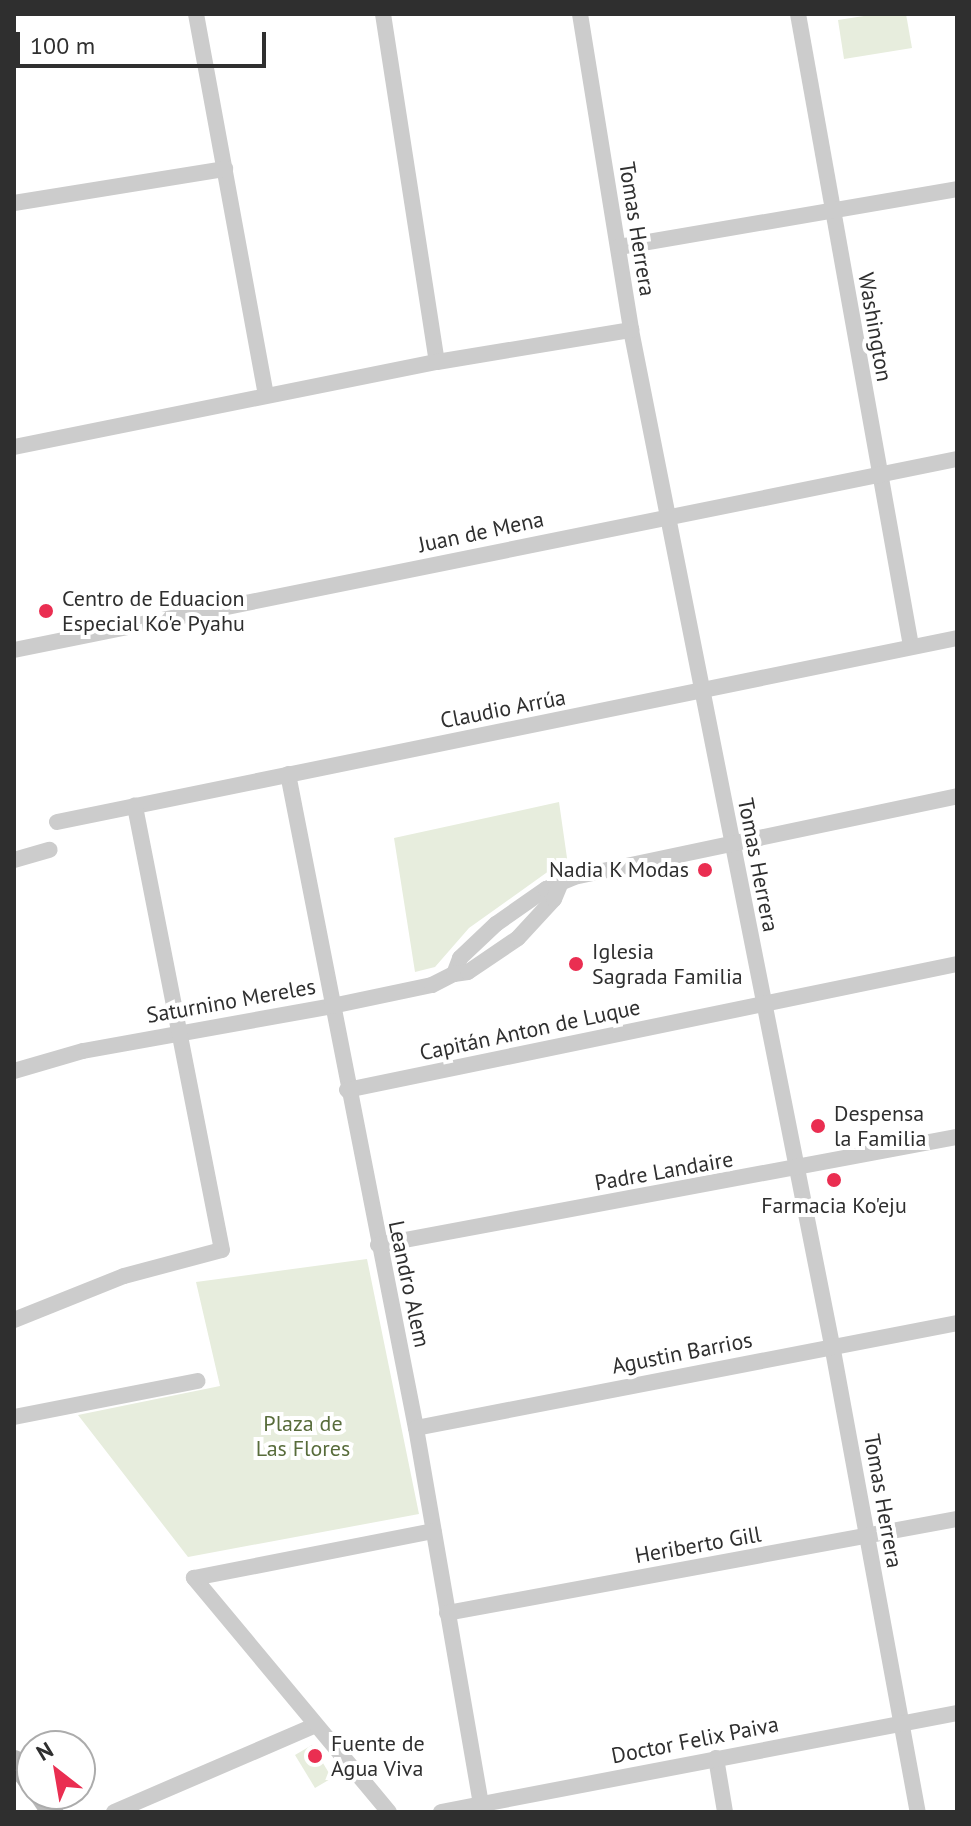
<!DOCTYPE html>
<html>
<head>
<meta charset="utf-8">
<style>
	body { margin:0 }
	#map { position:relative; width:971px; height:1826px; overflow:hidden; background:#fff; font-family:"PT Sans",sans-serif }
	div>[style] { position:absolute }
	.green>* { inset:0; background:#e7eddd }
	.street>* { height:16px; margin:-8px; padding:0 8px; transform-origin:8px; border-radius:8px; background:#ccc }
	.secondary>* { height:22px; margin:-11px; padding:0 11px; transform-origin:11px; border-radius:11px; background:#b9b9b9 }
	.dots>* { width:22px; height:22px; translate:-50% -50%; box-sizing:border-box; border:4px solid #fff; border-radius:50% }
	span { translate:-50% -50%; white-space:nowrap; text-align:center; line-height:1.15; -webkit-text-stroke:8px #fff; paint-order:stroke }
	.street-label { font-size:22px; color:#2f2f2f }
	.poi-label { font-size:22px; color:#2f2f2f }
	.left { translate:0 -50%; text-align:left }
	.right { translate:-100% -50%; text-align:right }
	.park-label { font-size:22px; color:#586c3b }
	.frame { position:absolute; inset:0; border:16px solid #2f2f2f; pointer-events:none }
	.north { position:absolute; left:16px; top:1730px; width:80px; height:80px; box-sizing:border-box; background:#fff; border:2px solid #acacac; border-radius:50%; rotate:329deg; font-size:22px; font-weight:700; line-height:32px; text-align:center; color:#2f2f2f }
	.north::after { content:''; display:block; margin:auto; width:28px; height:36px; background:#ea2e51; clip-path:polygon(50% 0,100% 100%,50% 72%,0 100%) }
	.scale { position:absolute; left:16px; top:32px; width:250px; height:36px; box-sizing:border-box; border:4px solid #2f2f2f; border-top:0; padding-left:10px; font-size:24px; line-height:28px; white-space:nowrap; color:#2f2f2f; -webkit-text-stroke:6px #fff; paint-order:stroke }
</style>
</head>
<body>
<div id="map">
	<div class="green">
		<div style="clip-path:polygon(877px 14px,906px 14px,912px 48px,844px 59px,838px 20px)"></div>
		<div style="clip-path:polygon(559px 802px,567px 858px,469px 928px,435px 967px,415px 972px,394px 838px)"></div>
		<div style="clip-path:polygon(367px 1259px,419px 1514px,188px 1557px,78px 1415px,220px 1386px,196px 1282px)"></div>
		<div style="clip-path:polygon(312px 1745px,332px 1778px,315px 1788px,295px 1755px)"></div>
	</div>
	<div class="street">
		<div style="left:196px;top:14px;width:388px;rotate:79.6deg"></div>
		<div style="left:383px;top:14px;width:352px;rotate:81.2deg"></div>
		<div style="left:580px;top:14px;width:320px;rotate:80.8deg"></div>
		<div style="left:631px;top:330px;width:1035px;rotate:78.8deg"></div>
		<div style="left:832px;top:1345px;width:475px;rotate:79.6deg"></div>
		<div style="left:798px;top:14px;width:642px;rotate:79.86deg"></div>
		<div style="left:14px;top:203px;width:214px;rotate:-9.2deg"></div>
		<div style="left:619px;top:247px;width:343px;rotate:-9.7deg"></div>
		<div style="left:14px;top:447px;width:431px;rotate:-11.4deg"></div>
		<div style="left:437px;top:362px;width:197px;rotate:-9.4deg"></div>
		<div style="left:14px;top:650px;width:962px;rotate:-11.45deg"></div>
		<div style="left:288px;top:774px;width:666px;rotate:78.93deg"></div>
		<div style="left:416px;top:1428px;width:381px;rotate:80.2deg"></div>
		<div style="left:57px;top:822px;width:919px;rotate:-11.55deg"></div>
		<div style="left:14px;top:860px;width:37px;rotate:-16deg"></div>
		<div style="left:454px;top:974px;width:17px;rotate:-69deg"></div>
		<div style="left:460px;top:958px;width:50px;rotate:-43.4deg"></div>
		<div style="left:496px;top:924px;width:61px;rotate:-35deg"></div>
		<div style="left:546px;top:889px;width:30px;rotate:-23deg"></div>
		<div style="left:574px;top:877px;width:391px;rotate:-11.9deg"></div>
		<div style="left:14px;top:1071px;width:72px;rotate:-16.2deg"></div>
		<div style="left:83px;top:1051px;width:253px;rotate:-10.2deg"></div>
		<div style="left:332px;top:1006px;width:102px;rotate:-11.9deg"></div>
		<div style="left:432px;top:985px;width:25px;rotate:-27deg"></div>
		<div style="left:454px;top:974px;width:14px;rotate:-8deg"></div>
		<div style="left:468px;top:972px;width:60px;rotate:-34.2deg"></div>
		<div style="left:518px;top:938px;width:53px;rotate:-47.3deg"></div>
		<div style="left:554px;top:899px;width:15px;rotate:-67deg"></div>
		<div style="left:347px;top:1090px;width:623px;rotate:-11.67deg"></div>
		<div style="left:378px;top:1245px;width:589px;rotate:-10.57deg"></div>
		<div style="left:14px;top:1320px;width:118px;rotate:-21.8deg"></div>
		<div style="left:124px;top:1276px;width:101px;rotate:-14.9deg"></div>
		<div style="left:222px;top:1250px;width:453px;rotate:-101.1deg"></div>
		<div style="left:14px;top:1417px;width:187px;rotate:-11.1deg"></div>
		<div style="left:416px;top:1428px;width:551px;rotate:-10.98deg"></div>
		<div style="left:447px;top:1613px;width:519px;rotate:-10.44deg"></div>
		<div style="left:716px;top:1758px;width:55px;rotate:80.5deg"></div>
		<div style="left:114px;top:1812px;width:218px;rotate:-23.3deg"></div>
		<div style="left:389px;top:1812px;width:305px;rotate:-129.8deg"></div>
		<div style="left:194px;top:1578px;width:244px;rotate:-11.1deg"></div>
		<div style="left:441px;top:1812px;width:525px;rotate:-10.86deg"></div>
	</div>
	<div class="secondary">
		<div style="left:14px;top:1761px;width:29px;rotate:52deg"></div>
		<div style="left:40px;top:1794px;width:22px;rotate:56deg"></div>
	</div>
	<div class="dots">
		<div style="left:46px;top:611px;background:#ea2e51"></div>
		<div style="left:705px;top:870px;background:#ea2e51"></div>
		<div style="left:576px;top:964px;background:#ea2e51"></div>
		<div style="left:818px;top:1126px;background:#ea2e51"></div>
		<div style="left:834px;top:1180px;background:#ea2e51"></div>
		<div style="left:315px;top:1756px;background:#ea2e51"></div>
	</div>
	<div class="street-label">
		<span style="left:637px;top:229px;rotate:81deg">Tomas Herrera</span>
		<span style="left:875px;top:327px;rotate:80deg">Washington</span>
		<span style="left:481px;top:532px;rotate:-12deg">Juan de Mena</span>
		<span style="left:503px;top:709px;rotate:-11deg">Claudio Arrúa</span>
		<span style="left:758px;top:865px;rotate:79deg">Tomas Herrera</span>
		<span style="left:231px;top:1001px;rotate:-10deg">Saturnino Mereles</span>
		<span style="left:530px;top:1030px;rotate:-12deg">Capitán Anton de Luque</span>
		<span style="left:664px;top:1171px;rotate:-10deg">Padre Landaire</span>
		<span style="left:409px;top:1284px;rotate:78deg">Leandro Alem</span>
		<span style="left:682px;top:1353px;rotate:-11deg">Agustin Barrios</span>
		<span style="left:883px;top:1501px;rotate:80deg">Tomas Herrera</span>
		<span style="left:698px;top:1545px;rotate:-10deg">Heriberto Gill</span>
		<span style="left:695px;top:1740px;rotate:-11deg">Doctor Felix Paiva</span>
	</div>
	<div class="poi-label">
		<span class="left" style="left:62px;top:611px">Centro de Eduacion<br>Especial Ko'e Pyahu</span>
		<span class="right" style="left:689px;top:870px">Nadia K Modas</span>
		<span class="left" style="left:592px;top:964px">Iglesia<br>Sagrada Familia</span>
		<span class="left" style="left:834px;top:1126px">Despensa<br>la Familia</span>
		<span style="left:834px;top:1206px">Farmacia Ko'eju</span>
		<span class="left" style="left:331px;top:1756px">Fuente de<br>Agua Viva</span>
	</div>
	<div class="park-label">
		<span style="left:303px;top:1436px">Plaza de<br>Las Flores</span>
	</div>
	<div class="frame"></div>
	<div class="north">N</div>
	<div class="scale">100 m</div>
</div>
</body>
</html>
